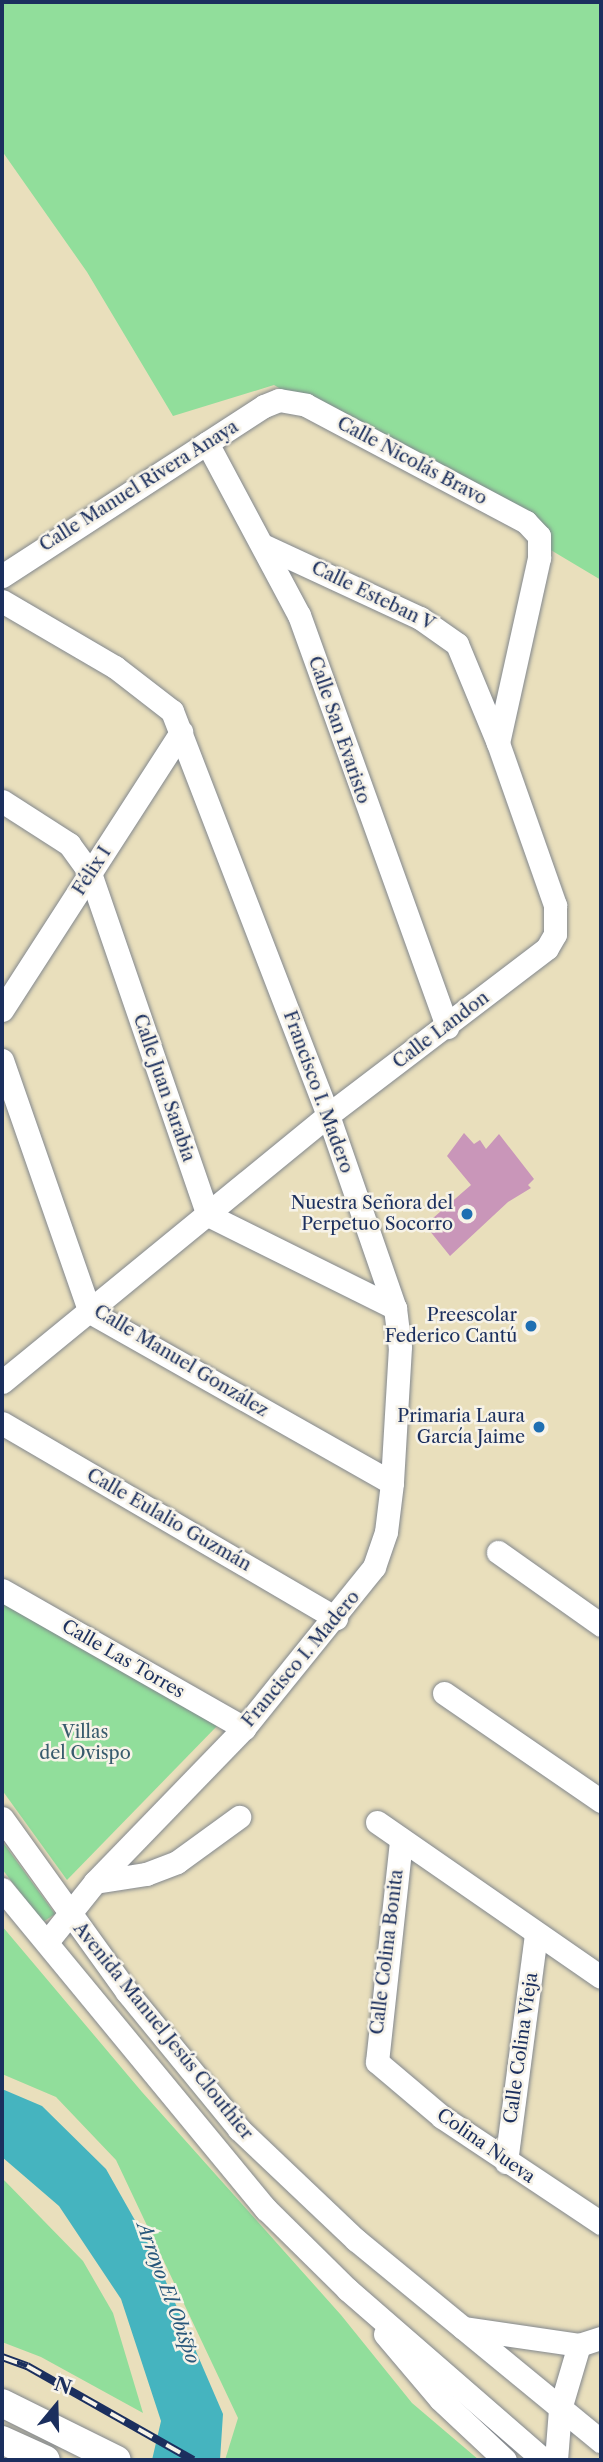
<!DOCTYPE html>
<html>
<head>
<meta charset="utf-8">
<style>
	body { margin:0 }
	#map { position:relative; width:603px; height:2462px; overflow:hidden; background:#e9dfbc; font-family:"Libre Caslon Text",serif }
	div>[style] { position:absolute }
	.green>* { inset:0; background:#91de9b }
	.water>* { inset:0; background:#45b4bf }
	.building>* { inset:0; background:#c996b9 }
	.roads { filter:drop-shadow(0 0 2px #82878d) drop-shadow(0 0 2px #82878d) }
	.minor>* { height:23px; margin:-11.5px; padding:0 11.5px; transform-origin:11.5px; border-radius:11.5px; background:#fff }
	.major>* { height:28px; margin:-14px; padding:0 14px; transform-origin:14px; border-radius:14px; background:#fff }
	.rail>* { height:8px; margin-top:-4px; transform-origin:0; background:repeating-linear-gradient(90deg,#f7f3e8 0 16px,#1b2f5e 0 32px); box-sizing:border-box; border-block:2px solid #1b2f5e }
	.dots>* { width:19px; height:19px; translate:-50% -50%; box-sizing:border-box; border:4px solid #f7f3e8; border-radius:50% }
	span { translate:-50% -50%; white-space:nowrap; text-align:center; line-height:1.15; -webkit-text-stroke:5px #f7f3e8; paint-order:stroke }
	.street-label { font-size:18px; color:#1b2f5e }
	.poi-label { font-size:18px; color:#1b2f5e }
	.right { translate:-100% -50%; text-align:right }
	.park-label { font-size:18px; color:#385b6d }
	.water-label { font-size:19px; color:#28577b; font-style:italic }
	.frame { position:absolute; inset:0; border:4px solid #1b2f5e; pointer-events:none }
	.north { position:absolute; left:21px; top:2371px; width:70px; height:70px; -webkit-text-stroke:5px #f7f3e8; paint-order:stroke; rotate:19deg; font-size:19px; font-weight:700; line-height:28px; text-align:center; color:#1b2f5e }
	.north::after { content:''; display:block; margin:auto; width:24px; height:32px; background:#1b2f5e; clip-path:polygon(50% 0,100% 100%,50% 72%,0 100%) }
</style>
</head>
<body>
<div id="map">
	<div class="green">
		<div style="clip-path:polygon(2px 2px,601px 2px,601px 580px,274px 385px,173px 416px,87px 272px,2px 151px)"></div>
		<div style="clip-path:polygon(2px 1600px,218px 1725px,67px 1880px,2px 1790px)"></div>
		<div style="clip-path:polygon(2px 1841px,55px 1914px,43px 1922px,2px 1869px)"></div>
		<div style="clip-path:polygon(2px 1926px,142px 2092px,341px 2315px,412px 2403px,479px 2460px,225px 2460px,238px 2418px,116px 2160px,56px 2097px,2px 2074px)"></div>
		<div style="clip-path:polygon(2px 2178px,83px 2261px,113px 2313px,143px 2413px,41px 2357px,2px 2342px)"></div>
	</div>
	<div class="water">
		<div style="clip-path:polygon(2px 2089px,42px 2106px,106px 2169px,154px 2254px,223px 2414px,220px 2460px,152px 2460px,161px 2421px,121px 2299px,59px 2206px,2px 2157px)"></div>
	</div>
	<div class="building">
		<div style="clip-path:polygon(464px 1133px,474px 1144px,480px 1140px,486px 1149px,499px 1134px,534px 1179px,528px 1185px,531px 1188px,508px 1202px,450px 1256px,425px 1225px,471px 1185px,447px 1156px)"></div>
	</div>
	<div class="roads">
		<div class="minor">
			<div style="left:207px;top:443px;width:195px;rotate:61.9deg"></div>
			<div style="left:299px;top:615px;width:438px;rotate:70.2deg"></div>
			<div style="left:2px;top:576px;width:312px;rotate:-33deg"></div>
			<div style="left:264px;top:406px;width:16px;rotate:-22deg"></div>
			<div style="left:279px;top:400px;width:27px;rotate:10deg"></div>
			<div style="left:306px;top:405px;width:249px;rotate:28deg"></div>
			<div style="left:526px;top:522px;width:19px;rotate:47deg"></div>
			<div style="left:539px;top:536px;width:22px;rotate:90deg"></div>
			<div style="left:539px;top:558px;width:189px;rotate:102.5deg"></div>
			<div style="left:2px;top:601px;width:131px;rotate:30.3deg"></div>
			<div style="left:115px;top:667px;width:72px;rotate:37.7deg"></div>
			<div style="left:172px;top:711px;width:433px;rotate:68.9deg"></div>
			<div style="left:328px;top:1115px;width:204px;rotate:70.9deg"></div>
			<div style="left:395px;top:1308px;width:39px;rotate:83deg"></div>
			<div style="left:400px;top:1347px;width:136px;rotate:93.4deg"></div>
			<div style="left:392px;top:1483px;width:49px;rotate:97deg"></div>
			<div style="left:386px;top:1532px;width:37px;rotate:109deg"></div>
			<div style="left:374px;top:1567px;width:207px;rotate:128.9deg"></div>
			<div style="left:244px;top:1728px;width:214px;rotate:134.1deg"></div>
			<div style="left:95px;top:1882px;width:77px;rotate:128.7deg"></div>
			<div style="left:2px;top:801px;width:80px;rotate:32.7deg"></div>
			<div style="left:69px;top:844px;width:36px;rotate:54deg"></div>
			<div style="left:90px;top:873px;width:362px;rotate:71deg"></div>
			<div style="left:208px;top:1215px;width:209px;rotate:26.4deg"></div>
			<div style="left:2px;top:1010px;width:331px;rotate:-57.2deg"></div>
			<div style="left:2px;top:1060px;width:267px;rotate:70.8deg"></div>
			<div style="left:90px;top:1312px;width:347px;rotate:29.5deg"></div>
			<div style="left:2px;top:1382px;width:421px;rotate:-39.3deg"></div>
			<div style="left:328px;top:1115px;width:275px;rotate:-37.3deg"></div>
			<div style="left:547px;top:948px;width:16px;rotate:-60deg"></div>
			<div style="left:555px;top:934px;width:29px;rotate:-90deg"></div>
			<div style="left:555px;top:905px;width:172px;rotate:-109.4deg"></div>
			<div style="left:498px;top:743px;width:107px;rotate:-112.5deg"></div>
			<div style="left:457px;top:644px;width:45px;rotate:-144.9deg"></div>
			<div style="left:420px;top:618px;width:173px;rotate:-155.1deg"></div>
			<div style="left:2px;top:1423px;width:387px;rotate:30.3deg"></div>
			<div style="left:498px;top:1552px;width:126px;rotate:35.3deg"></div>
			<div style="left:2px;top:1590px;width:279px;rotate:29.7deg"></div>
			<div style="left:444px;top:1693px;width:191px;rotate:34.5deg"></div>
			<div style="left:2px;top:1818px;width:214px;rotate:54.3deg"></div>
			<div style="left:127px;top:1992px;width:177px;rotate:50.7deg"></div>
			<div style="left:239px;top:2129px;width:161px;rotate:43.5deg"></div>
			<div style="left:356px;top:2240px;width:317px;rotate:39.4deg"></div>
			<div style="left:377px;top:1822px;width:272px;rotate:34.7deg"></div>
			<div style="left:401px;top:1841px;width:222px;rotate:96.2deg"></div>
			<div style="left:377px;top:2062px;width:85px;rotate:40.2deg"></div>
			<div style="left:442px;top:2117px;width:191px;rotate:33.7deg"></div>
			<div style="left:95px;top:1882px;width:52px;rotate:-8.9deg"></div>
			<div style="left:146px;top:1874px;width:33px;rotate:-21deg"></div>
			<div style="left:177px;top:1862px;width:77px;rotate:-36deg"></div>
			<div style="left:2px;top:1889px;width:415px;rotate:50.5deg"></div>
			<div style="left:266px;top:2209px;width:114px;rotate:44.6deg"></div>
			<div style="left:347px;top:2289px;width:261px;rotate:41deg"></div>
			<div style="left:506px;top:2162px;width:229px;rotate:-82.5deg"></div>
			<div style="left:463px;top:2328px;width:117px;rotate:8.3deg"></div>
			<div style="left:579px;top:2345px;width:23px;rotate:-18deg"></div>
			<div style="left:385px;top:2334px;width:85px;rotate:49.8deg"></div>
			<div style="left:440px;top:2399px;width:89px;rotate:43.2deg"></div>
			<div style="left:556px;top:2460px;width:51px;rotate:-85.5deg"></div>
			<div style="left:560px;top:2409px;width:67px;rotate:-73.5deg"></div>
		</div>
		<div class="major">
			<div style="left:2px;top:2403px;width:128px;rotate:26.4deg"></div>
			<div style="left:2px;top:2440px;width:48px;rotate:24.4deg"></div>
		</div>
	</div>
	<div class="rail">
		<div style="left:2px;top:2357px;width:27px;rotate:20deg"></div>
		<div style="left:27px;top:2366px;width:191px;rotate:29.5deg"></div>
	</div>
	<div class="dots">
		<div style="left:467px;top:1214px;background:#1f6fb2"></div>
		<div style="left:531px;top:1326px;background:#1f6fb2"></div>
		<div style="left:539px;top:1427px;background:#1f6fb2"></div>
	</div>
	<div class="street-label">
		<span style="left:412px;top:461px;rotate:28deg">Calle Nicolás Bravo</span>
		<span style="left:139px;top:486px;rotate:-32deg">Calle Manuel Rivera Anaya</span>
		<span style="left:373px;top:596px;rotate:26deg">Calle Esteban V</span>
		<span style="left:339px;top:730px;rotate:71deg">Calle San Evaristo</span>
		<span style="left:92px;top:871px;rotate:-57deg">Félix I</span>
		<span style="left:441px;top:1030px;rotate:-37deg">Calle Landon</span>
		<span style="left:164px;top:1088px;rotate:71deg">Calle Juan Sarabia</span>
		<span style="left:318px;top:1092px;rotate:70deg">Francisco I. Madero</span>
		<span style="left:181px;top:1361px;rotate:31deg">Calle Manuel González</span>
		<span style="left:169px;top:1520px;rotate:30deg">Calle Eulalio Guzmán</span>
		<span style="left:123px;top:1659px;rotate:30deg">Calle Las Torres</span>
		<span style="left:301px;top:1659px;rotate:-50deg">Francisco I. Madero</span>
		<span style="left:387px;top:1952px;rotate:-83deg">Calle Colina Bonita</span>
		<span style="left:163px;top:2031px;rotate:51deg">Avenida Manuel Jesús Clouthier</span>
		<span style="left:521px;top:2048px;rotate:-82deg">Calle Colina Vieja</span>
		<span style="left:486px;top:2146px;rotate:35deg">Colina Nueva</span>
	</div>
	<div class="poi-label">
		<span class="right" style="left:453px;top:1214px">Nuestra Señora del<br>Perpetuo Socorro</span>
		<span class="right" style="left:517px;top:1326px">Preescolar<br>Federico Cantú</span>
		<span class="right" style="left:525px;top:1427px">Primaria Laura<br>García Jaime</span>
	</div>
	<div class="park-label">
		<span style="left:85px;top:1743px">Villas<br>del Ovispo</span>
	</div>
	<div class="water-label">
		<span style="left:168px;top:2293px;rotate:70deg">Arroyo El Obispo</span>
	</div>
	<div class="frame"></div>
	<div class="north">N</div>
</div>
</body>
</html>
